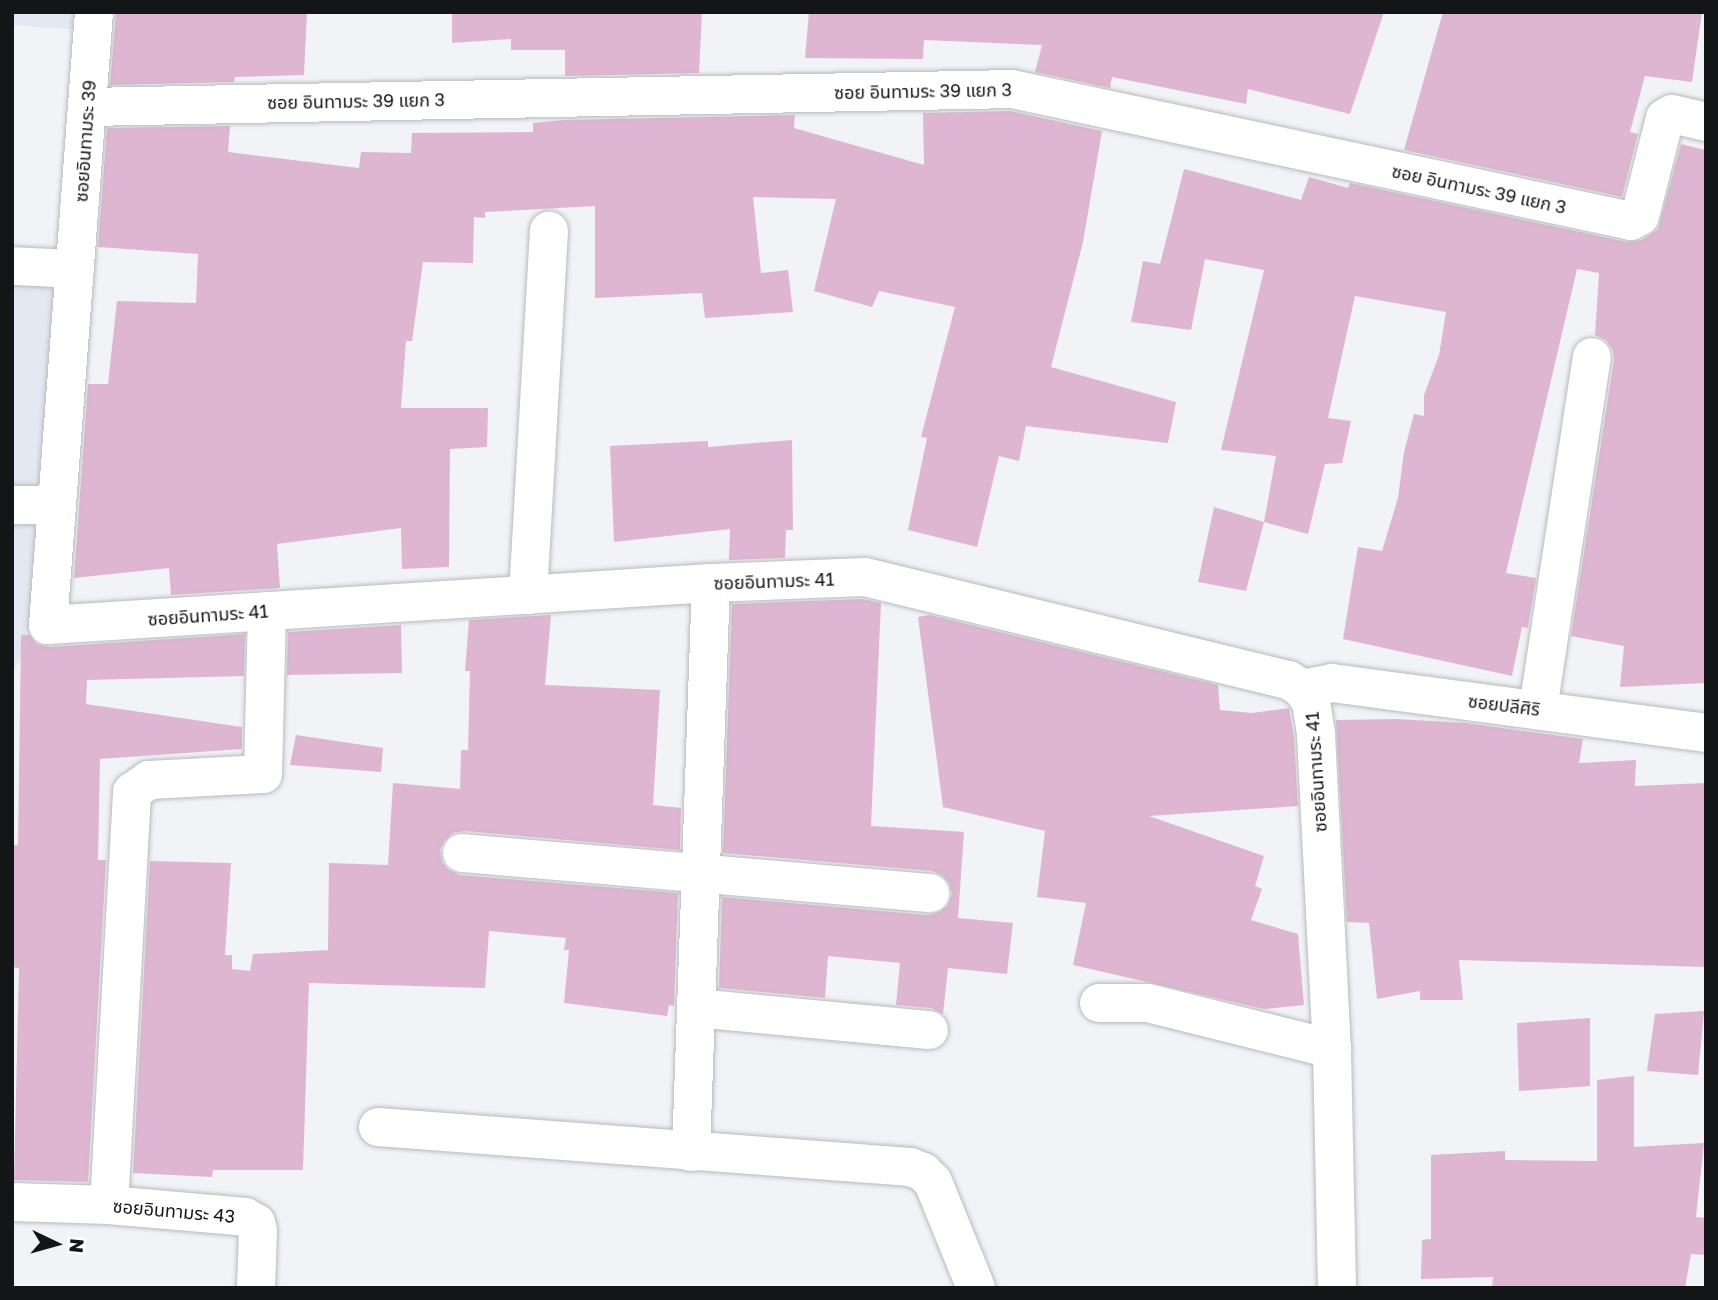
<!DOCTYPE html>
<html>
<head>
<meta charset="utf-8">
<style>
	body { margin:0 }
	#map { position:relative; width:1718px; height:1300px; overflow:hidden; background:#f1f3f6; font-family:"Golos Text","Noto Sans Thai",sans-serif }
	div>[style] { position:absolute }
	.built>* { inset:0; background:#e3e8f2 }
	.building>* { inset:0; background:#deb6d1 }
	.roads { filter:drop-shadow(0 0 2px #b8babd) drop-shadow(0 0 2px #b8babd) }
	.minor>* { height:38px; margin:-19px; padding:0 19px; transform-origin:19px; border-radius:19px; background:#fff }
	span { translate:-50% -50%; white-space:nowrap; text-align:center; line-height:1.15; -webkit-text-stroke:6px #fff; paint-order:stroke }
	.street-label { font-size:18px; color:#141516 }
	.frame { position:absolute; inset:0; border:14px solid #141516; pointer-events:none }
	.north { position:absolute; left:21px; top:1209px; width:70px; height:70px; -webkit-text-stroke:5px #fff; paint-order:stroke; rotate:95deg; font-size:19px; font-weight:700; line-height:28px; text-align:center; color:#141516 }
	.north::after { content:''; display:block; margin:auto; width:24px; height:32px; background:#141516; clip-path:polygon(50% 0,100% 100%,50% 72%,0 100%) }
</style>
</head>
<body>
<div id="map">
	<div class="built">
		<div style="clip-path:polygon(12px 12px,95px 12px,93px 31px,12px 25px)"></div>
		<div style="clip-path:polygon(12px 279px,80px 288px,65px 587px,12px 673px)"></div>
	</div>
	<div class="building">
		<div style="clip-path:polygon(116px 12px,307px 12px,304px 75px,235px 77px,234px 82px,110px 85px)"></div>
		<div style="clip-path:polygon(452px 12px,702px 12px,699px 73px,565px 76px,565px 50px,511px 50px,511px 39px,452px 43px)"></div>
		<div style="clip-path:polygon(809px 12px,1384px 12px,1350px 114px,1248px 89px,1246px 104px,1112px 77px,1110px 88px,1035px 72px,1042px 45px,924px 40px,923px 59px,805px 58px)"></div>
		<div style="clip-path:polygon(1443px 12px,1702px 12px,1692px 82px,1645px 76px,1630px 132px,1638px 134px,1622px 197px,1404px 150px)"></div>
		<div style="clip-path:polygon(1010px 111px,1102px 131px,1083px 242px,1051px 367px,1176px 402px,1168px 443px,1026px 426px,1019px 461px,999px 456px,977px 547px,908px 530px,927px 438px,921px 437px,955px 307px,879px 291px,872px 307px,814px 291px,836px 199px,753px 197px,761px 273px,788px 270px,793px 312px,705px 318px,702px 293px,595px 298px,595px 206px,485px 212px,485px 218px,474px 217px,473px 263px,423px 262px,412px 341px,406px 341px,401px 408px,488px 408px,487px 447px,450px 449px,449px 567px,402px 569px,401px 528px,277px 544px,280px 588px,171px 595px,169px 568px,74px 578px,88px 384px,108px 384px,117px 301px,196px 303px,198px 254px,98px 247px,107px 128px,230px 126px,228px 152px,359px 168px,361px 152px,411px 153px,412px 133px,533px 132px,533px 123px,564px 120px,795px 115px,794px 128px,924px 165px,923px 113px)"></div>
		<div style="clip-path:polygon(1681px 144px,1706px 150px,1706px 683px,1620px 687px,1624px 646px,1571px 636px,1614px 360px,1613px 350px,1606px 340px,1595px 335px,1599px 273px,1577px 269px,1506px 573px,1536px 578px,1528px 628px,1522px 627px,1512px 676px,1343px 639px,1358px 547px,1382px 551px,1398px 498px,1404px 452px,1414px 414px,1424px 416px,1424px 395px,1439px 355px,1446px 312px,1355px 296px,1328px 418px,1351px 421px,1342px 463px,1325px 464px,1308px 534px,1264px 522px,1276px 456px,1221px 450px,1264px 270px,1205px 259px,1191px 330px,1131px 322px,1143px 261px,1160px 264px,1184px 169px,1301px 200px,1309px 177px,1348px 188px,1350px 183px,1627px 242px,1642px 240px,1658px 229px)"></div>
		<div style="clip-path:polygon(792px 440px,793px 530px,786px 530px,785px 558px,729px 560px,730px 529px,614px 542px,610px 446px,708px 441px,708px 447px)"></div>
		<div style="clip-path:polygon(1214px 507px,1264px 522px,1246px 591px,1198px 582px)"></div>
		<div style="clip-path:polygon(863px 599px,881px 603px,871px 826px,964px 832px,958px 918px,1013px 923px,1007px 974px,948px 968px,943px 1014px,931px 1008px,896px 1005px,900px 963px,828px 956px,825px 998px,719px 988px,722px 897px,928px 915px,940px 912px,948px 905px,952px 894px,949px 883px,942px 875px,932px 871px,723px 853px,732px 604px)"></div>
		<div style="clip-path:polygon(551px 615px,545px 685px,660px 690px,653px 805px,681px 808px,680px 850px,464px 831px,453px 833px,445px 840px,440px 850px,442px 862px,449px 870px,460px 875px,678px 893px,674px 1006px,669px 1005px,667px 1016px,564px 1003px,569px 950px,564px 950px,566px 938px,489px 931px,485px 988px,309px 983px,303px 1170px,213px 1170px,212px 1177px,133px 1173px,150px 861px,231px 863px,225px 955px,232px 955px,232px 969px,250px 971px,253px 954px,328px 950px,329px 863px,388px 865px,393px 783px,460px 789px,461px 750px,468px 750px,470px 671px,465px 671px,469px 620px)"></div>
		<div style="clip-path:polygon(930px 615px,1218px 685px,1220px 710px,1252px 713px,1289px 708px,1294px 737px,1298px 806px,1149px 816px,1264px 856px,1255px 886px,1262px 889px,1251px 920px,1298px 934px,1304px 1005px,1264px 1009px,1073px 965px,1086px 903px,1037px 897px,1045px 831px,943px 807px,918px 617px)"></div>
		<div style="clip-path:polygon(401px 625px,402px 673px,287px 675px,288px 632px)"></div>
		<div style="clip-path:polygon(245px 634px,244px 676px,87px 680px,86px 704px,242px 727px,242px 749px,100px 759px,98px 860px,106px 860px,88px 1182px,14px 1180px,19px 968px,12px 967px,12px 845px,18px 845px,21px 635px,29px 635px,37px 644px,49px 647px)"></div>
		<div style="clip-path:polygon(1397px 719px,1466px 723px,1583px 739px,1579px 763px,1636px 760px,1635px 786px,1706px 783px,1706px 967px,1459px 960px,1463px 1000px,1420px 1000px,1420px 991px,1377px 999px,1369px 923px,1347px 922px,1336px 720px)"></div>
		<div style="clip-path:polygon(296px 735px,383px 748px,381px 772px,290px 765px)"></div>
		<div style="clip-path:polygon(1704px 1011px,1698px 1075px,1647px 1071px,1655px 1014px)"></div>
		<div style="clip-path:polygon(1590px 1018px,1590px 1086px,1519px 1091px,1517px 1023px)"></div>
		<div style="clip-path:polygon(1634px 1076px,1634px 1147px,1704px 1143px,1696px 1217px,1706px 1218px,1706px 1255px,1691px 1254px,1685px 1288px,1492px 1288px,1493px 1277px,1421px 1279px,1422px 1240px,1431px 1239px,1431px 1155px,1505px 1151px,1505px 1160px,1597px 1161px,1597px 1080px)"></div>
	</div>
	<div class="roads">
		<div class="minor">
			<div style="left:94px;top:12px;width:615px;rotate:94.29deg"></div>
			<div style="left:48px;top:625px;width:664px;rotate:-3.62deg"></div>
			<div style="left:711px;top:583px;width:154px;rotate:-2.2deg"></div>
			<div style="left:865px;top:577px;width:436px;rotate:13.7deg"></div>
			<div style="left:1289px;top:680px;width:16px;rotate:35deg"></div>
			<div style="left:1302px;top:689px;width:16px;rotate:55deg"></div>
			<div style="left:1311px;top:702px;width:33px;rotate:81deg"></div>
			<div style="left:1316px;top:735px;width:314px;rotate:87.1deg"></div>
			<div style="left:1332px;top:1049px;width:239px;rotate:88.8deg"></div>
			<div style="left:87px;top:107px;width:925px;rotate:-1.11deg"></div>
			<div style="left:1012px;top:89px;width:633px;rotate:12.04deg"></div>
			<div style="left:1631px;top:221px;width:10px;rotate:-29deg"></div>
			<div style="left:1640px;top:216px;width:101px;rotate:-75.7deg"></div>
			<div style="left:1665px;top:118px;width:8px;rotate:-30deg"></div>
			<div style="left:1672px;top:114px;width:35px;rotate:13deg"></div>
			<div style="left:12px;top:266px;width:63px;rotate:2.7deg"></div>
			<div style="left:12px;top:505px;width:45px"></div>
			<div style="left:528px;top:595px;width:365px;rotate:-86.7deg"></div>
			<div style="left:1302px;top:689px;width:31px;rotate:-11deg"></div>
			<div style="left:1332px;top:683px;width:377px;rotate:7.6deg"></div>
			<div style="left:1538px;top:709px;width:356px;rotate:-81.3deg"></div>
			<div style="left:462px;top:853px;width:470px;rotate:4.9deg"></div>
			<div style="left:1099px;top:1003px;width:49px"></div>
			<div style="left:1148px;top:1003px;width:190px;rotate:14deg"></div>
			<div style="left:696px;top:1008px;width:234px;rotate:5.4deg"></div>
			<div style="left:378px;top:1127px;width:534px;rotate:4.3deg"></div>
			<div style="left:910px;top:1167px;width:14px;rotate:21deg"></div>
			<div style="left:923px;top:1172px;width:14px;rotate:45deg"></div>
			<div style="left:933px;top:1182px;width:114px;rotate:67.9deg"></div>
			<div style="left:691px;top:1152px;width:569px;rotate:-87.99deg"></div>
			<div style="left:12px;top:1202px;width:97px;rotate:1.8deg"></div>
			<div style="left:109px;top:1205px;width:137px;rotate:5deg"></div>
			<div style="left:245px;top:1217px;width:13px;rotate:29deg"></div>
			<div style="left:256px;top:1223px;width:8px;rotate:76deg"></div>
			<div style="left:258px;top:1231px;width:57px;rotate:92deg"></div>
			<div style="left:109px;top:1205px;width:414px;rotate:-86.8deg"></div>
			<div style="left:132px;top:792px;width:21px;rotate:-35deg"></div>
			<div style="left:149px;top:780px;width:114px;rotate:-3deg"></div>
			<div style="left:263px;top:774px;width:163px;rotate:-88.6deg"></div>
		</div>
	</div>
	<div class="street-label">
		<span style="left:923px;top:91px;rotate:-1deg">ซอย อินทามระ 39 แยก 3</span>
		<span style="left:356px;top:101px;rotate:-1deg">ซอย อินทามระ 39 แยก 3</span>
		<span style="left:85px;top:141px;rotate:-86deg">ซอยอินทามระ 39</span>
		<span style="left:1479px;top:189px;rotate:12deg">ซอย อินทามระ 39 แยก 3</span>
		<span style="left:774px;top:581px;rotate:-2deg">ซอยอินทามระ 41</span>
		<span style="left:208px;top:615px;rotate:-4deg">ซอยอินทามระ 41</span>
		<span style="left:1504px;top:705px;rotate:7deg">ซอยปลีศิริ</span>
		<span style="left:1316px;top:772px;rotate:-94deg">ซอยอินทามระ 41</span>
		<span style="left:174px;top:1211px;rotate:5deg">ซอยอินทามระ 43</span>
	</div>
	<div class="frame"></div>
	<div class="north">N</div>
</div>
</body>
</html>
